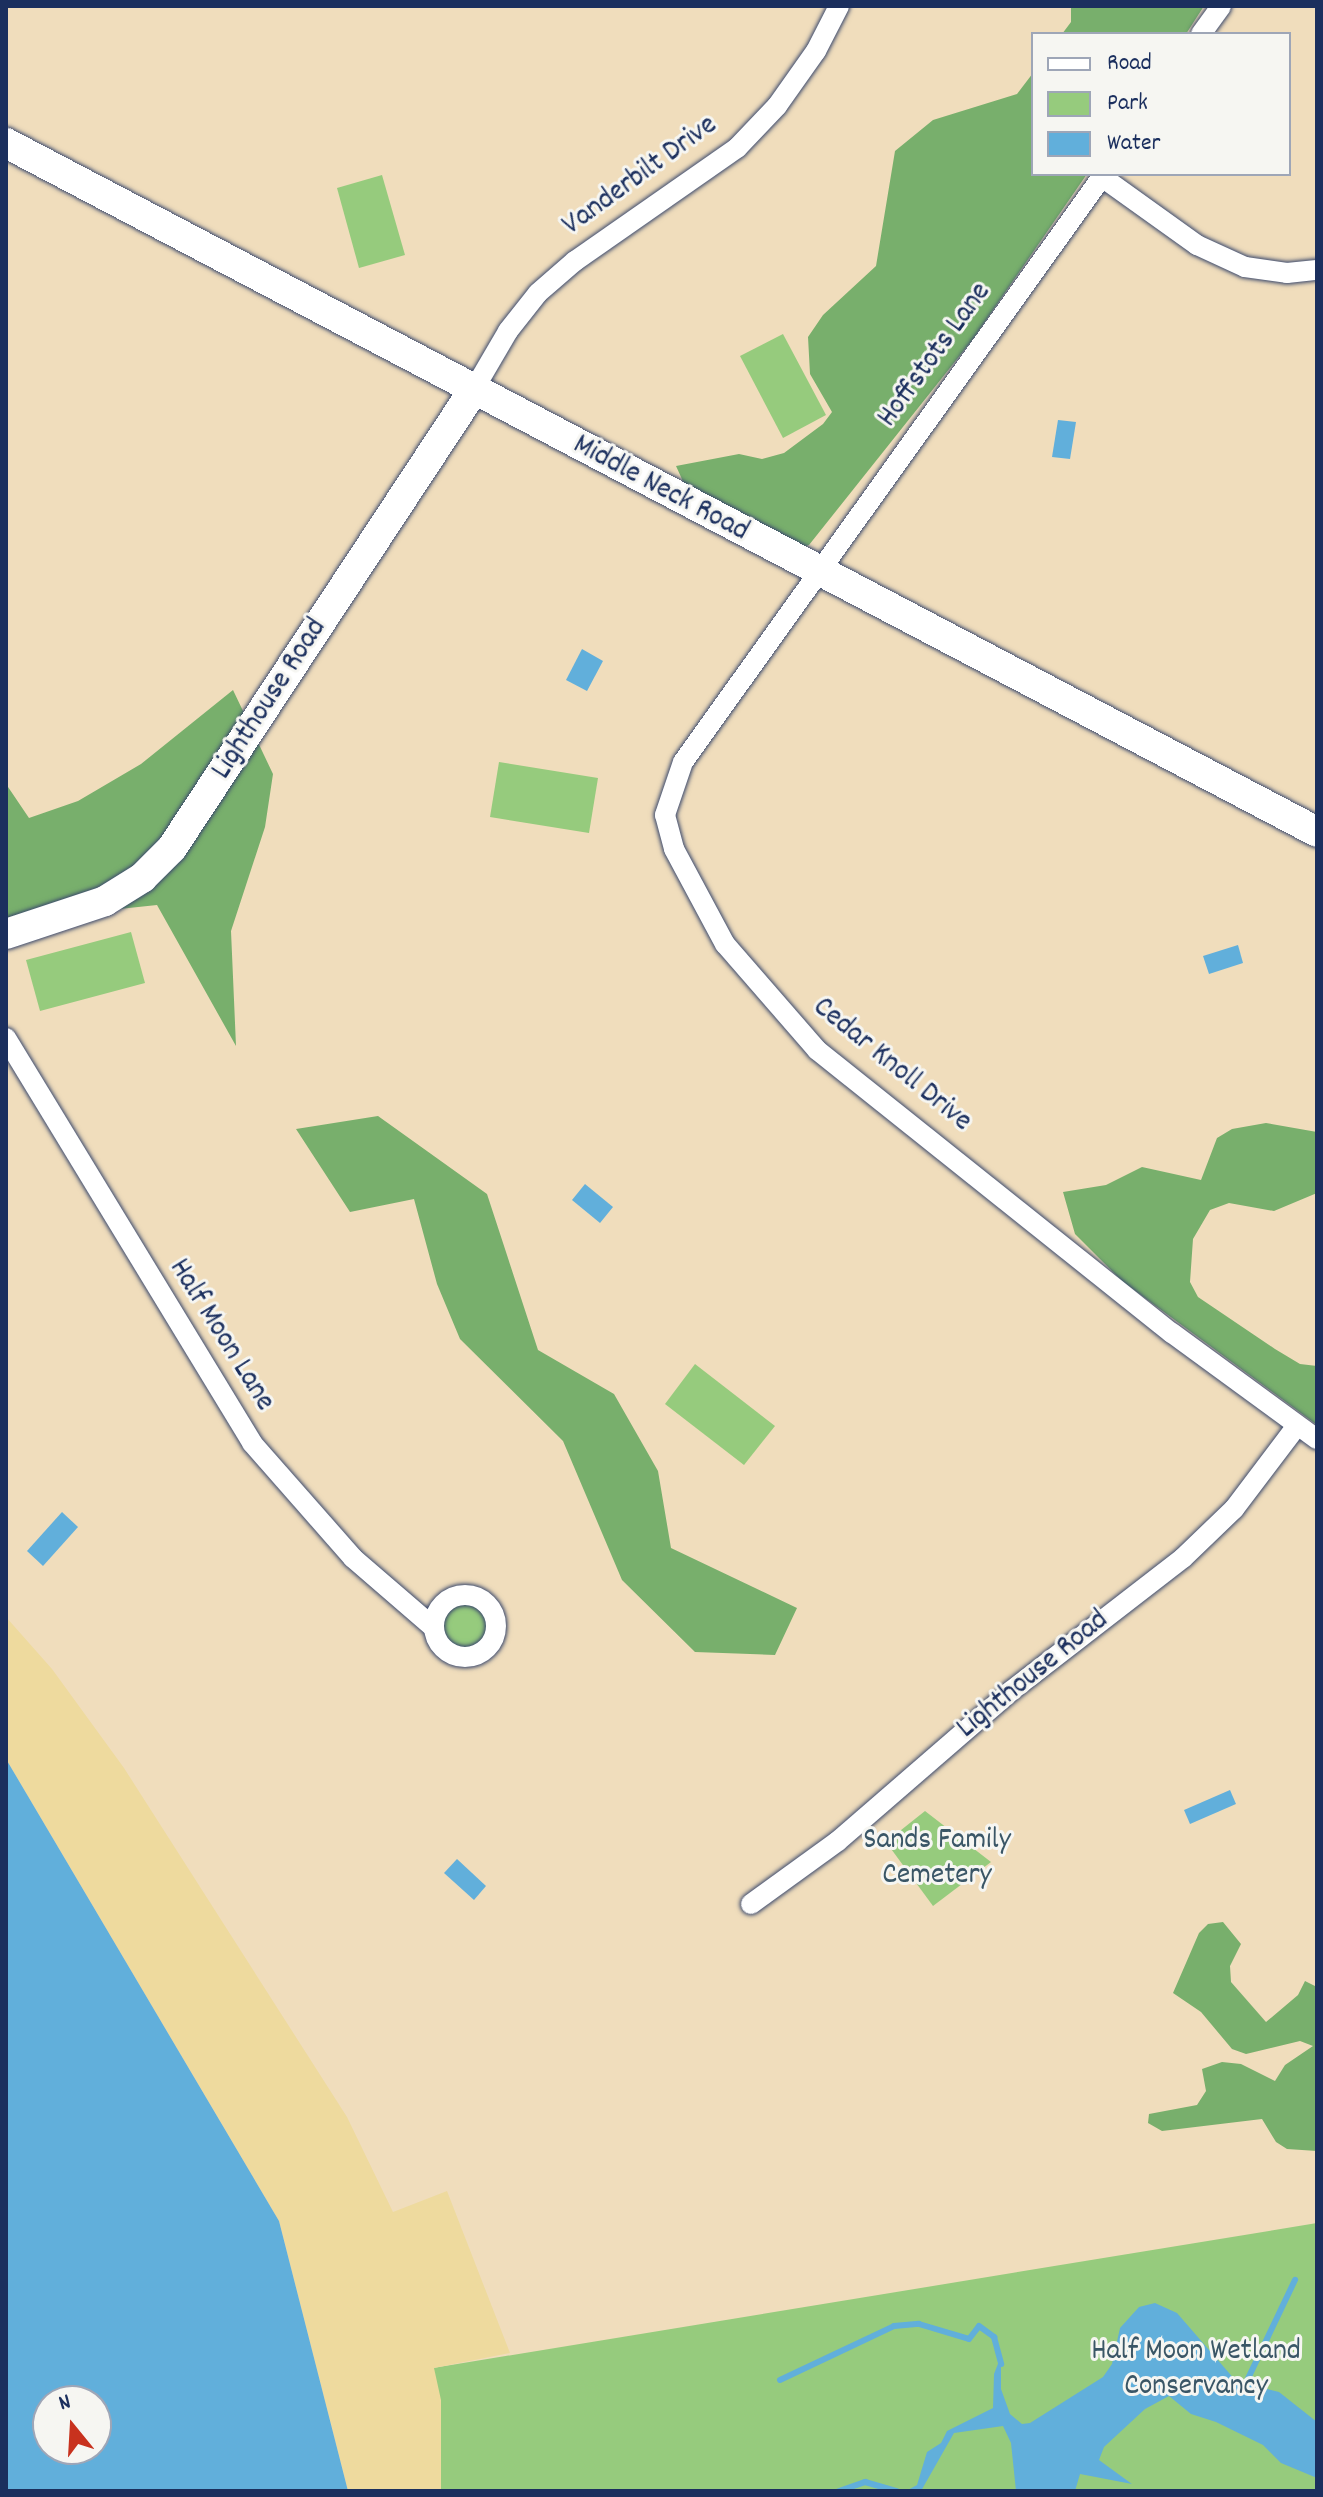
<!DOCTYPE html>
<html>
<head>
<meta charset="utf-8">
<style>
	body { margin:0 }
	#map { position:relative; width:1323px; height:2497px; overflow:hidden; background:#f0ddbc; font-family:Dekko,sans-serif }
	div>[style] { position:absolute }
	.green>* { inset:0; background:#96cb7d }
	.round { border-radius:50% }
	.forest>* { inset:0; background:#78af6c }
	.sand>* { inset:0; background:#eeda9e }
	.water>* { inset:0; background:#61afdb }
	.stream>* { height:6px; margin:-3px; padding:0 3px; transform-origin:3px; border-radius:3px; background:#61afdb }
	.roads { filter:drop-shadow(0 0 2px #3b496c) drop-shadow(0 0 2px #3b496c) }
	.street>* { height:20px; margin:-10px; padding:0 10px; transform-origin:10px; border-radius:10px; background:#fff }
	.street>.ring { margin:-10px; padding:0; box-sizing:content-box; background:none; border:20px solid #fff; border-radius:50% }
	.secondary>* { height:30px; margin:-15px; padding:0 15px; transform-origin:15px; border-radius:15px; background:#fff }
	span { translate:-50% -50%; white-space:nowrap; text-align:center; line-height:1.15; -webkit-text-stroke:6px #f6f6f2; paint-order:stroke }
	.street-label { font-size:30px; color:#1b2f5e }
	.park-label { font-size:30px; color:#3a5666 }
	.frame { position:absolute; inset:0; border:8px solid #1b2f5e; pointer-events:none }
	.legend { position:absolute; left:1031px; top:32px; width:260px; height:144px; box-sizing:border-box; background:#f6f6f2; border:2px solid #9ea6b7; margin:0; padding:10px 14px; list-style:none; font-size:24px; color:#1b2f5e }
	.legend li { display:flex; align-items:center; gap:16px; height:40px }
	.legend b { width:40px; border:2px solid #9ea6b7 }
	.north { position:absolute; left:32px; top:2385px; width:80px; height:80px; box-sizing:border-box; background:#f6f6f2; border:2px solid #9ea6b7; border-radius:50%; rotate:342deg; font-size:22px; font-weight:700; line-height:32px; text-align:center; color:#1b2f5e }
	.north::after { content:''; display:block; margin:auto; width:28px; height:36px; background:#c8321e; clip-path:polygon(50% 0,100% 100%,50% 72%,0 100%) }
</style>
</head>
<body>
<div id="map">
	<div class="green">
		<div style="clip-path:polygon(382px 175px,405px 255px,359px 268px,337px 188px)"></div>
		<div style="clip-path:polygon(783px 334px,826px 415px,783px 438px,740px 356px)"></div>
		<div style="clip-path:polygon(499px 762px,598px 778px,589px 833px,490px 817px)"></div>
		<div style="clip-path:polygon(131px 932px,145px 983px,40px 1011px,26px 960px)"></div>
		<div style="clip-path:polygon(695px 1364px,775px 1426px,744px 1465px,665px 1404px)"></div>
		<div class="round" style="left:440px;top:1602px;width:48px;height:48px"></div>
		<div style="clip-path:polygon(925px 1811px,991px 1862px,933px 1906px,886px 1842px)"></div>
		<div style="clip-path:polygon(1317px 2223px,1317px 2491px,433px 2491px,433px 2368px)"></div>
	</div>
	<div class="forest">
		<div style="clip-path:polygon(1071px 6px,1204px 6px,1186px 34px,1062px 34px,1071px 22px)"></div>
		<div style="clip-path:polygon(1033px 73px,1033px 174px,1087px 174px,973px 339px,809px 545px,794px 550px,686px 488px,676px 466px,739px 454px,762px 459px,784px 453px,823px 424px,832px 412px,810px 374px,808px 337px,823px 315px,876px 266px,895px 151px,933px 120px,1017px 94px)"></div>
		<div style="clip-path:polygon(233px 690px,273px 774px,265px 827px,231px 931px,236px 1046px,157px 905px,6px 921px,6px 784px,29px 818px,78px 801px,141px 764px)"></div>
		<div style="clip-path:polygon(378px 1116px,487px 1194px,538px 1350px,614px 1394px,658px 1471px,671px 1548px,797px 1608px,775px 1655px,695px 1652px,622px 1580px,563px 1441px,460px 1339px,437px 1284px,414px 1199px,350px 1212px,296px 1129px)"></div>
		<div style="clip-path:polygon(1266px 1123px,1317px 1132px,1317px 1193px,1274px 1211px,1229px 1203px,1210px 1210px,1193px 1239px,1190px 1282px,1198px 1297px,1275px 1349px,1300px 1364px,1317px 1366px,1317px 1425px,1122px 1281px,1075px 1234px,1063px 1192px,1106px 1185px,1142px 1167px,1201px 1180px,1217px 1138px,1232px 1129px)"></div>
		<div style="clip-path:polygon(1223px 1922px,1241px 1944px,1230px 1966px,1231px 1982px,1266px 2022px,1298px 1995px,1305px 1981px,1317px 1987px,1317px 2151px,1287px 2149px,1276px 2142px,1262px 2119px,1162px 2131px,1148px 2123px,1149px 2114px,1197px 2105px,1206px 2091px,1202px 2069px,1222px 2062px,1241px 2064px,1275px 2081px,1285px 2065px,1313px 2046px,1300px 2041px,1246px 2054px,1232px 2049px,1201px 2012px,1173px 1993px,1199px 1933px,1208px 1924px)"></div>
	</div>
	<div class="sand">
		<div style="clip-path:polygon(6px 1617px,52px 1669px,124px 1768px,347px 2117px,393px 2212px,447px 2191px,510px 2353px,434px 2368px,441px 2400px,441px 2491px,348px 2491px,279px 2221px,6px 1759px)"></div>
	</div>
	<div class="water">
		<div style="clip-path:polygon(1058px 420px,1076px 422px,1070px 459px,1052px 457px)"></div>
		<div style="clip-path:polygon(582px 649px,603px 661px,587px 691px,566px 680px)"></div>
		<div style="clip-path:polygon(1238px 945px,1243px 963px,1209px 974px,1203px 956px)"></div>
		<div style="clip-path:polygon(585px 1184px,613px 1207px,600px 1223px,572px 1200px)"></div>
		<div style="clip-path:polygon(62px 1512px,78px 1527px,43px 1566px,27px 1551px)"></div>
		<div style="clip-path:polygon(evenodd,6px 1759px,279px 2221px,348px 2491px,6px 2491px,6px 1759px,48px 2401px,96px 2401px,96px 2449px,48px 2449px,48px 2401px)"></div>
		<div style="clip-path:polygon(1230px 1790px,1236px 1804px,1190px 1824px,1184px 1810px)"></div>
		<div style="clip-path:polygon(457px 1859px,486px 1886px,474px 1900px,444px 1873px)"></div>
		<div style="clip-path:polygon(1155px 2303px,1177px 2313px,1236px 2381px,1279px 2392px,1317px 2422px,1317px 2478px,1281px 2463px,1263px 2445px,1216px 2422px,1191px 2414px,1169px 2396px,1145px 2409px,1104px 2447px,1099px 2460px,1132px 2484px,1080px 2474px,1075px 2491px,1016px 2491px,1011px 2443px,1003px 2426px,954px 2433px,921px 2491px,906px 2491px,917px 2485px,927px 2452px,941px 2443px,947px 2431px,993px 2408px,994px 2374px,1001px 2356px,1001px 2389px,1010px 2414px,1022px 2424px,1030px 2423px,1103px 2377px,1112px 2364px,1120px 2328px,1139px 2307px)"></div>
	</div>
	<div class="stream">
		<div style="left:780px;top:2380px;width:126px;rotate:-25.3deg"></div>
		<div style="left:894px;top:2326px;width:25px;rotate:-5deg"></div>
		<div style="left:919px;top:2324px;width:52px;rotate:16.7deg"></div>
		<div style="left:969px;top:2339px;width:16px;rotate:-52deg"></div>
		<div style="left:979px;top:2326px;width:19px;rotate:36deg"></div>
		<div style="left:994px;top:2337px;width:28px;rotate:75deg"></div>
		<div style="left:1243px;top:2389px;width:121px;rotate:-64.5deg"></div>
		<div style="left:839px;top:2491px;width:28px;rotate:-19deg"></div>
		<div style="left:865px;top:2482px;width:33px;rotate:16deg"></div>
	</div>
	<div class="roads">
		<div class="street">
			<div style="left:1201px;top:34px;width:34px;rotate:-54deg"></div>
			<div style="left:1104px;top:174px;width:723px;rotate:125.6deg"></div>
			<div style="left:683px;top:762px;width:56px;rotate:108.8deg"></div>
			<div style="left:665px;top:815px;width:35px;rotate:75deg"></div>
			<div style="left:674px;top:849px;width:108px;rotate:61.8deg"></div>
			<div style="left:725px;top:944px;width:140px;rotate:49deg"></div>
			<div style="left:817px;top:1050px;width:454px;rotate:38.6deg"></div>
			<div style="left:1172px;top:1333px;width:180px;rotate:36.2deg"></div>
			<div style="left:1102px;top:177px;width:117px;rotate:35.6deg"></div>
			<div style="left:1197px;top:245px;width:53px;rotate:24.6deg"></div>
			<div style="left:1245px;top:267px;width:42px;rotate:8.1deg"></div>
			<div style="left:1287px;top:273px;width:30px;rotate:-6deg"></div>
			<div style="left:473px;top:391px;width:69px;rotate:-59.7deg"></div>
			<div style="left:508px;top:331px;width:48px;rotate:-51.7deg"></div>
			<div style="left:538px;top:293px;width:49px;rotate:-40.9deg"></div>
			<div style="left:575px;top:261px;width:198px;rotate:-34.9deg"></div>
			<div style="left:737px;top:148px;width:58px;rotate:-46.4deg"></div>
			<div style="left:777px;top:106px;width:67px;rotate:-54.7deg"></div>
			<div style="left:816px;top:51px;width:51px;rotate:-62.9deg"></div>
			<div style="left:6px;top:1038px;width:474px;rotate:58.7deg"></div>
			<div style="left:252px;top:1443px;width:153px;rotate:48.7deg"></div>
			<div style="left:353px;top:1558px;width:107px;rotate:40.8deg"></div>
			<div class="ring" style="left:434px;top:1595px;width:42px;height:42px"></div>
			<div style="left:751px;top:1904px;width:107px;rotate:-35.9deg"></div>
			<div style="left:838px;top:1841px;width:229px;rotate:-40.9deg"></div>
			<div style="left:1011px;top:1691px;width:217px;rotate:-37.7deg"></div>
			<div style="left:1183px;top:1558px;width:71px;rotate:-43.9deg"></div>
			<div style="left:1234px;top:1509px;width:103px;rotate:-52.9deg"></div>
		</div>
		<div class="secondary">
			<div style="left:6px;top:143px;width:1481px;rotate:27.72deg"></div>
			<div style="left:6px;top:934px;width:104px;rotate:-18.4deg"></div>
			<div style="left:105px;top:901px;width:44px;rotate:-31.9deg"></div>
			<div style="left:142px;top:878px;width:42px;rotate:-45deg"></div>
			<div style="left:172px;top:848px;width:547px;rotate:-56.63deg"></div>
		</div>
	</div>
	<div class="street-label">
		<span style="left:641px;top:177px;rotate:-36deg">Vanderbilt Drive</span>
		<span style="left:936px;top:356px;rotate:-54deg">Hoffstots Lane</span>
		<span style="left:660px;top:490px;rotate:28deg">Middle Neck Road</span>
		<span style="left:271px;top:700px;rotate:-57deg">Lighthouse Road</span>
		<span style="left:891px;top:1066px;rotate:39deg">Cedar Knoll Drive</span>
		<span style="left:220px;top:1336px;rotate:58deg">Half Moon Lane</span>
		<span style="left:1034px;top:1676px;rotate:-39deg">Lighthouse Road</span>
	</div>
	<div class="park-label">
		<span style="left:937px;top:1859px">Sands Family<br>Cemetery</span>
		<span style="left:1196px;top:2370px">Half Moon Wetland<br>Conservancy</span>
	</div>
	<div class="frame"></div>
	<ul class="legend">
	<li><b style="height:10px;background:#fff"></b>Road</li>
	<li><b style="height:22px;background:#96cb7d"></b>Park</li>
	<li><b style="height:22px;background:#61afdb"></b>Water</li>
	</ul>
	<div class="north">N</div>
</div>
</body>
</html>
